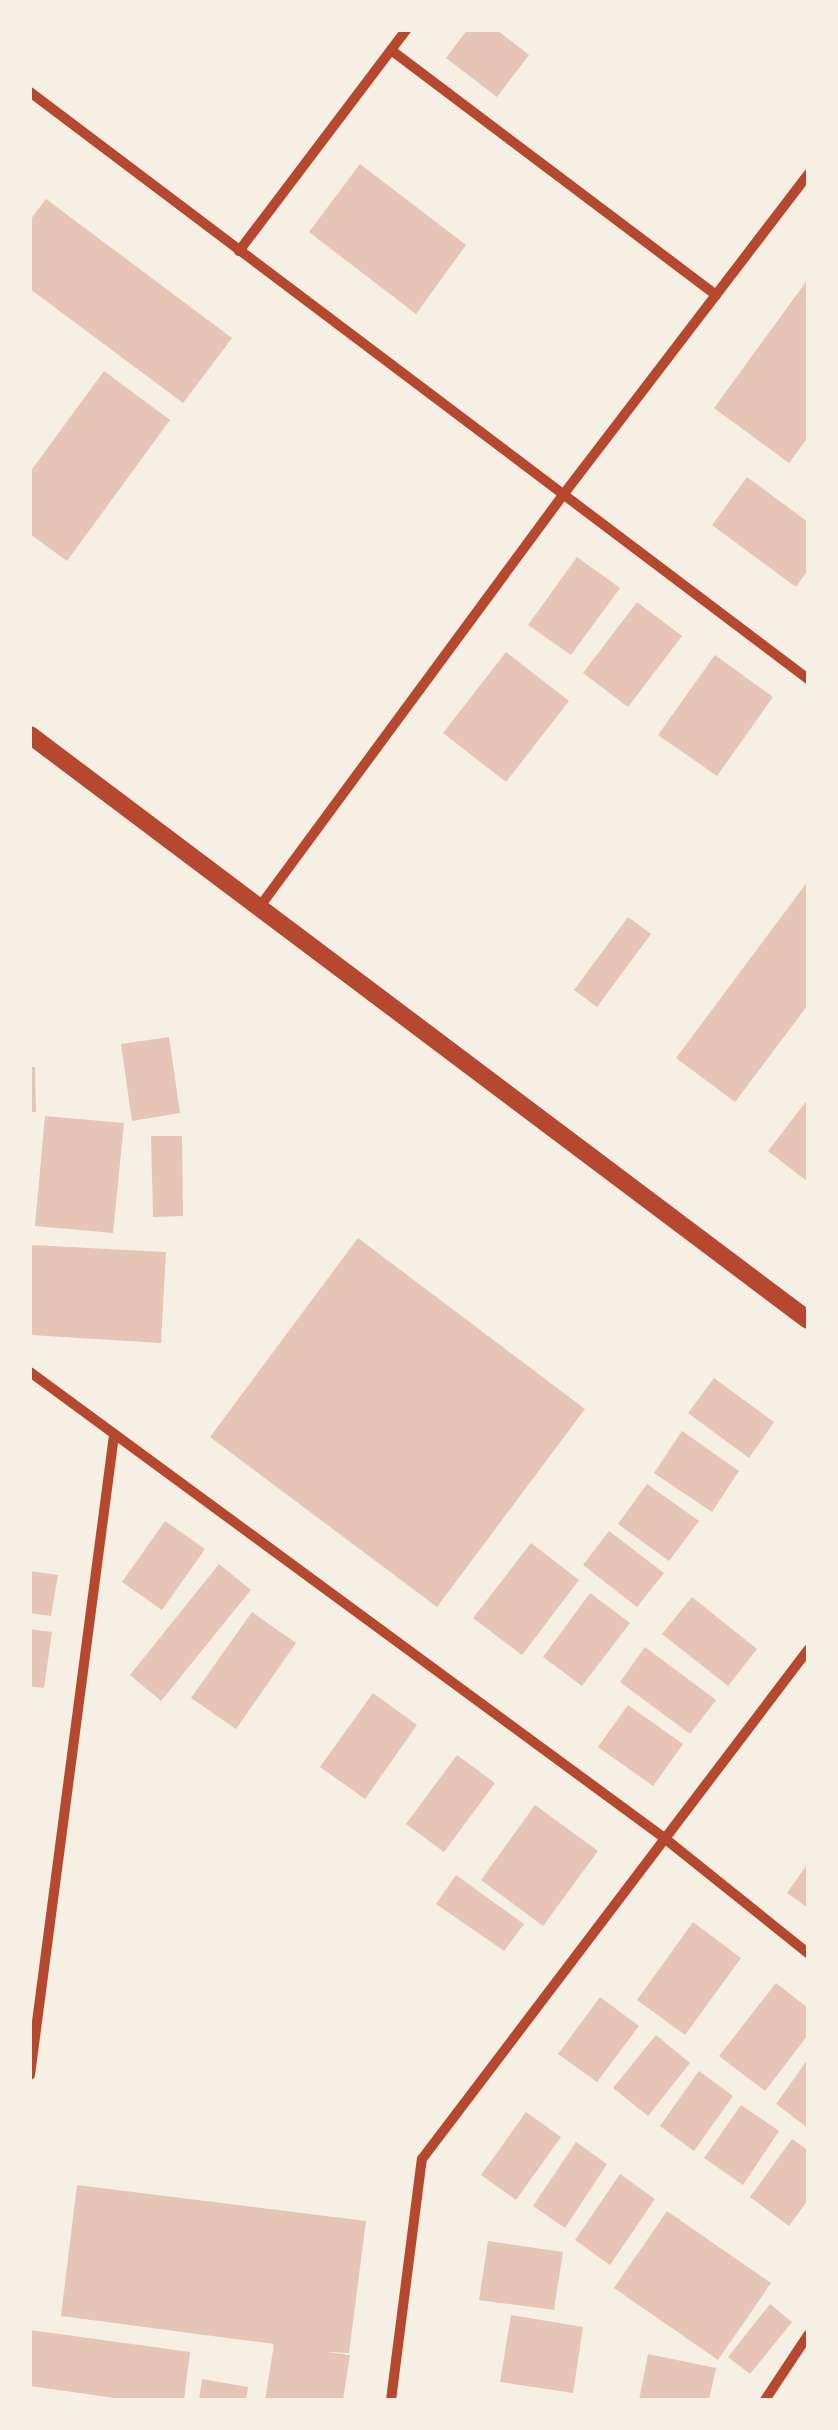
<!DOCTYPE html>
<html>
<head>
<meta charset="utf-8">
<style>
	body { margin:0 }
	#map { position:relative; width:838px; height:2430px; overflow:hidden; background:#f6efe4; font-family:Cabin,sans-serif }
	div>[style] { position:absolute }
	.building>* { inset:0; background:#e6c5b7 }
	.minor>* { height:10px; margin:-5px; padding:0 5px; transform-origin:5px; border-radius:5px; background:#b5482f }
	.tertiary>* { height:18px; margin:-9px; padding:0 9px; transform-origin:9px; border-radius:9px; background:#b5482f }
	span { translate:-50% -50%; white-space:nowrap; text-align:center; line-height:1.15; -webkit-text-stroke:10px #f6efe4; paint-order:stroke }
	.frame { position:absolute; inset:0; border:32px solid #f6efe4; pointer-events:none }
</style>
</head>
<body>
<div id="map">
	<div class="building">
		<div style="clip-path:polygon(467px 30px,497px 30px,529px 55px,497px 97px,446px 58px)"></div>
		<div style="clip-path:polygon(360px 164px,466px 245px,416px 314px,309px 232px)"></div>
		<div style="clip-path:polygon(46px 199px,232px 338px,183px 403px,30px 289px,30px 220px)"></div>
		<div style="clip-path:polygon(808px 279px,808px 437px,789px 463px,714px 408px)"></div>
		<div style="clip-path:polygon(104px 371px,170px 420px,67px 561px,30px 534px,30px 472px)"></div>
		<div style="clip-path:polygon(747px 477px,808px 522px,808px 570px,796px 587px,712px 525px)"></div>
		<div style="clip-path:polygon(577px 557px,620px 588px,571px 655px,528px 625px)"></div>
		<div style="clip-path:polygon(637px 602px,682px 636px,628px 707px,583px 673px)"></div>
		<div style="clip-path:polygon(506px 652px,569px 701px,506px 782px,443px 733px)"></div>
		<div style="clip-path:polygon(715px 655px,773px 697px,717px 776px,658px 735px)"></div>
		<div style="clip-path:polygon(808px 881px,808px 1005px,735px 1102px,676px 1058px)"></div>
		<div style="clip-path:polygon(628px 917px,651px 934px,597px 1007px,574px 990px)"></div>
		<div style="clip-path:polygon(169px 1037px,180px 1113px,132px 1121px,121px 1044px)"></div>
		<div style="clip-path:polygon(30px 1067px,35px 1067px,36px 1112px,30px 1112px)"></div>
		<div style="clip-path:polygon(808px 1099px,808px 1182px,768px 1151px)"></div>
		<div style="clip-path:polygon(45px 1116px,124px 1123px,113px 1233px,35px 1226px)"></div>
		<div style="clip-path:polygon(151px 1136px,182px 1136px,183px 1216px,153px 1217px)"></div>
		<div style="clip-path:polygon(358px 1238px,585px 1409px,437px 1607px,210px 1437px)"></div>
		<div style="clip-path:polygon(31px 1245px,166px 1252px,161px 1343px,30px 1335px)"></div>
		<div style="clip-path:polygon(714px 1378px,774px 1422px,749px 1458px,688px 1413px)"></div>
		<div style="clip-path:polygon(682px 1431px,739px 1471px,712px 1512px,654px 1473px)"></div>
		<div style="clip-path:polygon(647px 1484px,699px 1521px,669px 1561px,618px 1524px)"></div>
		<div style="clip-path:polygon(165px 1521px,205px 1549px,162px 1610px,122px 1582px)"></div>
		<div style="clip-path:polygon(609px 1531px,664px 1573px,637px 1607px,583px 1565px)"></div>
		<div style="clip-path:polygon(531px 1543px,579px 1580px,522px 1655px,473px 1618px)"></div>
		<div style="clip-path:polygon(219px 1564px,251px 1590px,161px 1701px,130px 1675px)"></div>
		<div style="clip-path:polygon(30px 1571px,58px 1575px,51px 1616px,30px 1613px)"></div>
		<div style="clip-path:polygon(590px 1593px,630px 1623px,582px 1686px,543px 1657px)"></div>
		<div style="clip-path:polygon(692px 1597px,757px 1649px,728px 1686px,662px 1634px)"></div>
		<div style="clip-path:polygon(252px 1612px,296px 1643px,236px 1729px,191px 1698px)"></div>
		<div style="clip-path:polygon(30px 1629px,52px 1632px,44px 1688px,30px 1686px)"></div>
		<div style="clip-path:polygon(645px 1647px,716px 1700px,690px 1734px,620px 1682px)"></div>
		<div style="clip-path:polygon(373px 1693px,417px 1725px,365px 1799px,320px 1767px)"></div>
		<div style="clip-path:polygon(628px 1705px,683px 1744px,653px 1786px,598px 1747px)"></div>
		<div style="clip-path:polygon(457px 1755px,495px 1783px,444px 1852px,406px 1824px)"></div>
		<div style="clip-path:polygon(535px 1805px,598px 1851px,543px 1926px,481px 1880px)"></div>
		<div style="clip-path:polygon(808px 1863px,808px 1908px,787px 1893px)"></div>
		<div style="clip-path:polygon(456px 1875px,524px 1924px,504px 1951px,436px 1904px)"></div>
		<div style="clip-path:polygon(693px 1922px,741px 1958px,685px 2035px,637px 2000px)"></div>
		<div style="clip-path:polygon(776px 1983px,808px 2008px,808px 2035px,765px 2091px,719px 2056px)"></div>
		<div style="clip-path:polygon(600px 1997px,639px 2026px,597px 2082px,558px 2054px)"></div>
		<div style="clip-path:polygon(656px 2035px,690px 2063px,648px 2116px,613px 2088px)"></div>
		<div style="clip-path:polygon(808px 2059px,808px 2128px,776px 2104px)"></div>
		<div style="clip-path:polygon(699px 2071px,733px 2096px,694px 2151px,660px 2126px)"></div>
		<div style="clip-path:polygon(741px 2105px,779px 2131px,743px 2185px,704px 2158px)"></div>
		<div style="clip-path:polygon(526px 2112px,561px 2137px,516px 2200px,481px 2175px)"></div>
		<div style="clip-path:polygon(792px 2139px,808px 2150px,808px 2200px,789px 2226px,750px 2197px)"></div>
		<div style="clip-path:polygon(576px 2142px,607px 2164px,565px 2228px,533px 2206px)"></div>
		<div style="clip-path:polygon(620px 2174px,655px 2199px,610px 2265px,575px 2240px)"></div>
		<div style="clip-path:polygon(77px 2185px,366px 2221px,349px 2353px,327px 2352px,350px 2355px,343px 2400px,265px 2400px,274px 2344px,61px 2316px)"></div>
		<div style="clip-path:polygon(667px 2211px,771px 2283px,718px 2360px,614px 2288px)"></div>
		<div style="clip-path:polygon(488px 2241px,563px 2252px,554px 2310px,479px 2300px)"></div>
		<div style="clip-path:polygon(770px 2304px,792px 2322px,750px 2374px,728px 2357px)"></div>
		<div style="clip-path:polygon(511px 2315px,583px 2327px,573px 2393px,500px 2382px)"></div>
		<div style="clip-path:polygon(30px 2330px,190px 2352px,184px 2400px,129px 2400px,30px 2386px)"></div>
		<div style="clip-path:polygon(648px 2354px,716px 2368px,709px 2400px,639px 2400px)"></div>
		<div style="clip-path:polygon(202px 2379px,248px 2387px,246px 2400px,199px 2400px)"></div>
	</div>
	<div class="minor">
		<div style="left:391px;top:50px;width:407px;rotate:37deg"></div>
		<div style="left:30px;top:92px;width:975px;rotate:37.03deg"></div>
		<div style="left:239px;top:251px;width:277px;rotate:-52.9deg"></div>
		<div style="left:258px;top:909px;width:514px;rotate:-53.62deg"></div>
		<div style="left:563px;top:495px;width:404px;rotate:-52.6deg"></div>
		<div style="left:30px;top:1372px;width:785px;rotate:36.3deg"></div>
		<div style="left:663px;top:1837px;width:186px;rotate:38.7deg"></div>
		<div style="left:30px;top:2075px;width:645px;rotate:-82.52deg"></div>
		<div style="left:391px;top:2400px;width:243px;rotate:-82.7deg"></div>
		<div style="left:422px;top:2159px;width:639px;rotate:-52.83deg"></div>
		<div style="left:765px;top:2400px;width:78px;rotate:-56.5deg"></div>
	</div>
	<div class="tertiary">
		<div style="left:30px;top:735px;width:973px;rotate:36.94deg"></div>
	</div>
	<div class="frame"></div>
</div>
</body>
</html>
